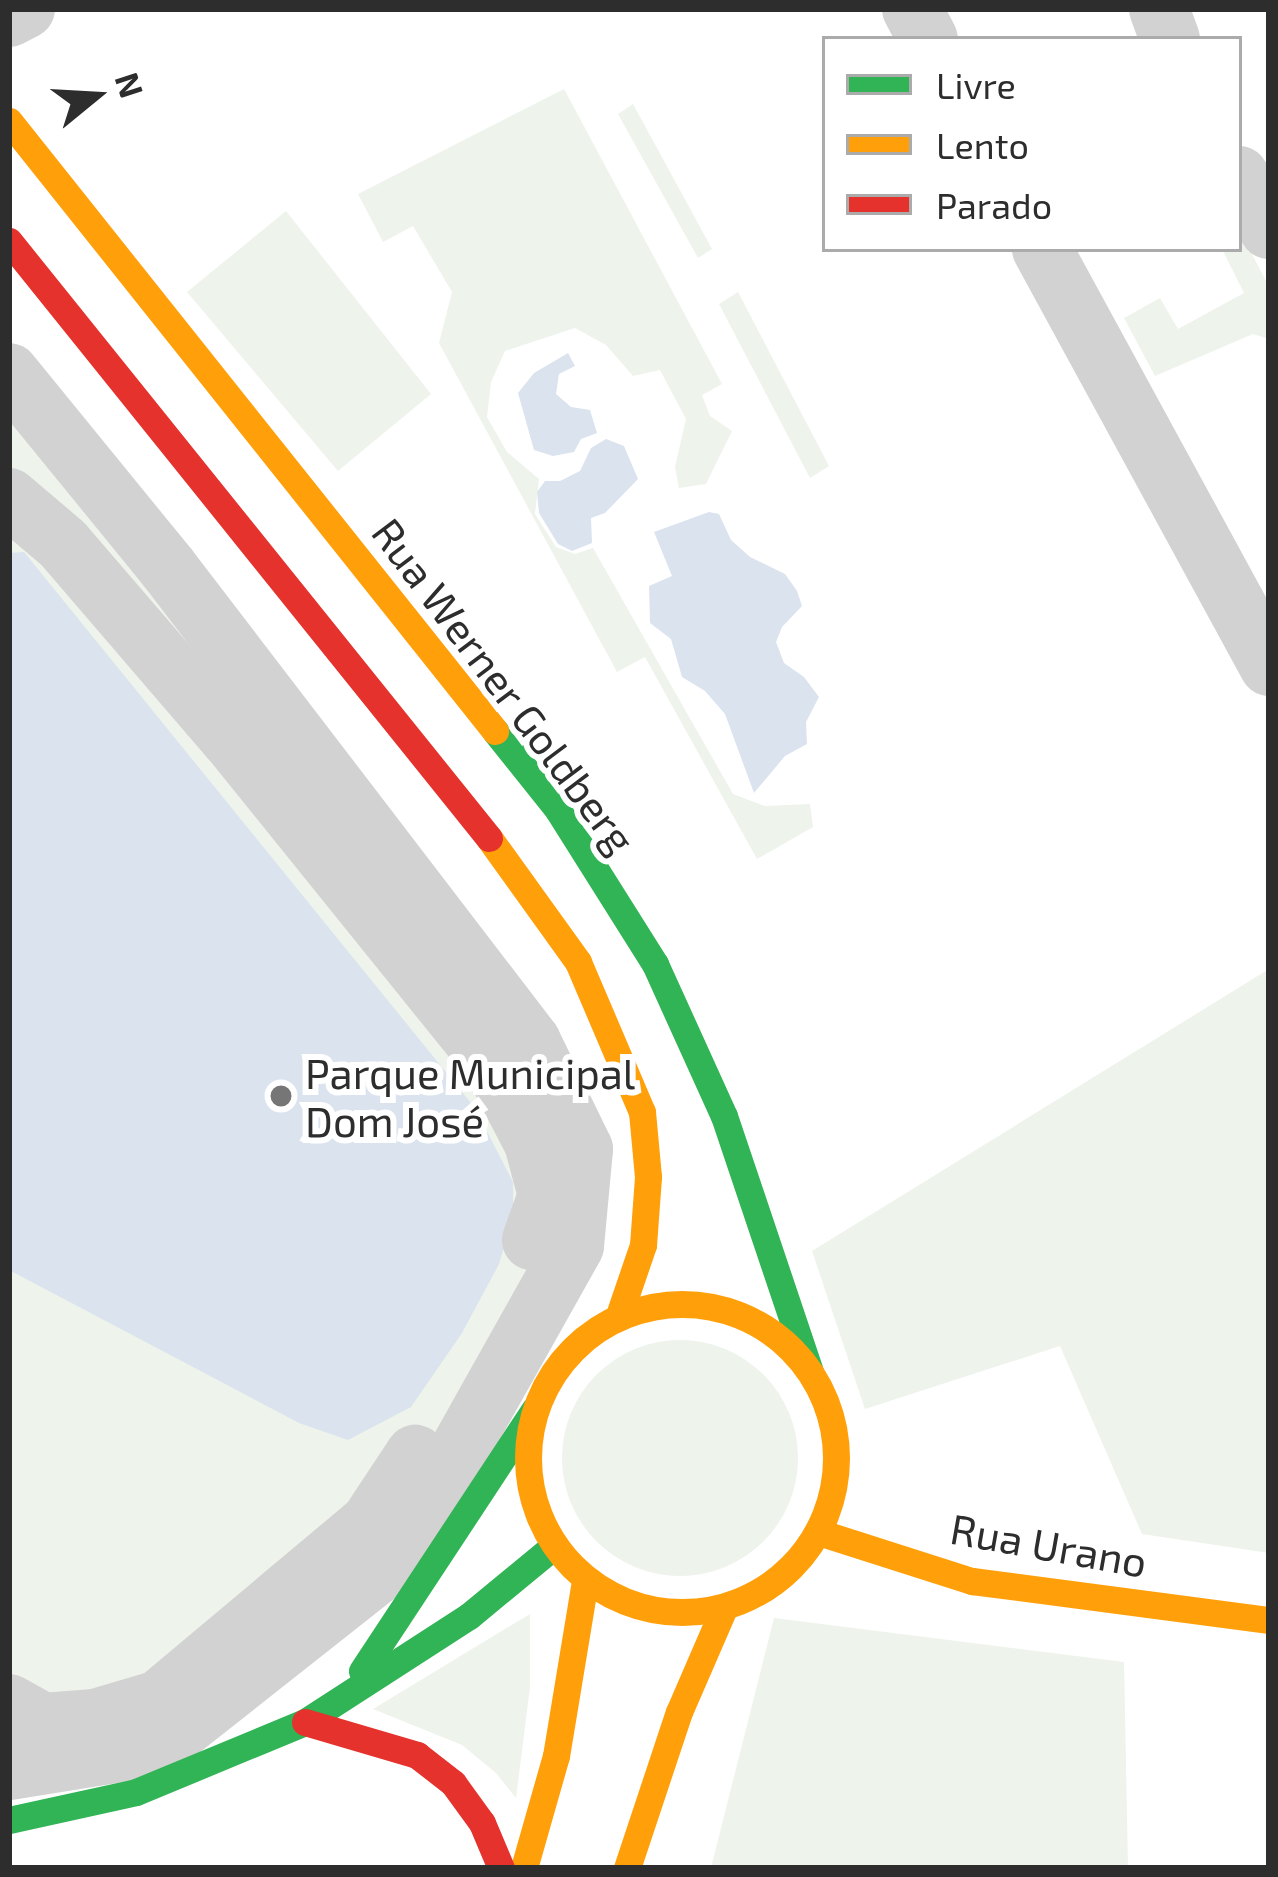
<!DOCTYPE html>
<html>
<head>
<meta charset="utf-8">
<style>
	body { margin:0 }
	#map { position:relative; width:1278px; height:1877px; overflow:hidden; background:#fff; font-family:"Exo 2",sans-serif }
	div>[style] { position:absolute }
	.green>* { inset:0; background:#eef3ec }
	.round { border-radius:50% }
	.water>* { inset:0; background:#dbe3ee }
	.street>* { height:60px; margin:-30px; padding:0 30px; transform-origin:30px; border-radius:30px; background:#d2d2d2 }
	.fast>* { height:27px; margin:-13.5px; padding:0 13.5px; transform-origin:13.5px; border-radius:13.5px; background:#30b455 }
	.slow>* { height:27px; margin:-13.5px; padding:0 13.5px; transform-origin:13.5px; border-radius:13.5px; background:#ff9f0a }
	.slow>.ring { margin:-13.5px; padding:0; box-sizing:content-box; background:none; border:27px solid #ff9f0a; border-radius:50% }
	.jam>* { height:27px; margin:-13.5px; padding:0 13.5px; transform-origin:13.5px; border-radius:13.5px; background:#e5322d }
	.dots>* { width:33px; height:33px; translate:-50% -50%; box-sizing:border-box; border:6px solid #fff; border-radius:50% }
	span { translate:-50% -50%; white-space:nowrap; text-align:center; line-height:1.15; -webkit-text-stroke:12px #fff; paint-order:stroke }
	.street-label { font-size:42px; color:#2d2d2d }
	.poi-label { font-size:42px; color:#2d2d2d }
	.left { translate:0 -50%; text-align:left }
	.frame { position:absolute; inset:0; border:12px solid #2d2d2d; pointer-events:none }
	.legend { position:absolute; left:822px; top:36px; width:420px; height:216px; box-sizing:border-box; background:#fff; border:3px solid #ababab; margin:0; padding:15px 21px; list-style:none; font-size:36px; color:#2d2d2d }
	.legend li { display:flex; align-items:center; gap:24px; height:60px }
	.legend b { width:60px; border:3px solid #ababab }
	.north { position:absolute; left:36px; top:36px; width:120px; height:120px; -webkit-text-stroke:9px #fff; paint-order:stroke; rotate:72deg; font-size:33px; font-weight:700; line-height:48px; text-align:center; color:#2d2d2d }
	.north::after { content:''; display:block; margin:auto; width:42px; height:54px; background:#2d2d2d; clip-path:polygon(50% 0,100% 100%,50% 72%,0 100%) }
</style>
</head>
<body>
<div id="map">
	<div class="green">
		<div style="clip-path:polygon(564px 89px,722px 384px,702px 395px,710px 416px,732px 431px,706px 484px,679px 488px,675px 467px,686px 419px,660px 370px,633px 376px,606px 345px,575px 328px,505px 351px,491px 382px,487px 417px,507px 452px,539px 479px,535px 514px,556px 547px,575px 554px,593px 548px,733px 794px,765px 806px,810px 804px,813px 827px,757px 859px,645px 657px,617px 672px,439px 343px,452px 292px,413px 226px,383px 242px,358px 194px)"></div>
		<div style="clip-path:polygon(633px 104px,712px 249px,698px 258px,618px 114px)"></div>
		<div style="clip-path:polygon(286px 211px,431px 394px,338px 471px,187px 292px)"></div>
		<div style="clip-path:polygon(1239px 229px,1269px 287px,1269px 339px,1253px 334px,1155px 376px,1124px 318px,1160px 298px,1178px 329px,1244px 293px,1222px 249px,1239px 249px)"></div>
		<div style="clip-path:polygon(738px 292px,829px 466px,810px 478px,719px 304px)"></div>
		<div style="clip-path:polygon(9px 380px,164px 570px,571px 1244px,397px 1555px,9px 1768px)"></div>
		<div style="clip-path:polygon(1269px 969px,1269px 1553px,1142px 1534px,1060px 1346px,865px 1409px,812px 1251px)"></div>
		<div class="round" style="left:562px;top:1340px;width:236px;height:236px"></div>
		<div style="clip-path:polygon(530px 1614px,530px 1687px,516px 1798px,496px 1773px,462px 1745px,373px 1709px)"></div>
		<div style="clip-path:polygon(774px 1618px,1124px 1662px,1128px 1868px,711px 1868px)"></div>
	</div>
	<div class="water">
		<div style="clip-path:polygon(568px 353px,575px 366px,559px 374px,556px 394px,571px 407px,590px 410px,597px 433px,581px 439px,574px 452px,553px 456px,534px 450px,518px 393px,534px 373px)"></div>
		<div style="clip-path:polygon(606px 439px,624px 446px,638px 479px,605px 513px,591px 518px,592px 543px,572px 551px,558px 544px,539px 513px,537px 492px,545px 481px,560px 481px,580px 471px,591px 448px)"></div>
		<div style="clip-path:polygon(709px 512px,719px 514px,731px 540px,750px 557px,785px 574px,797px 591px,802px 606px,782px 627px,776px 642px,784px 663px,804px 677px,819px 697px,806px 722px,807px 744px,785px 756px,754px 793px,725px 714px,705px 691px,682px 677px,671px 639px,650px 623px,649px 586px,672px 576px,654px 532px)"></div>
		<div style="clip-path:polygon(24px 552px,475px 1108px,513px 1182px,513px 1217px,499px 1264px,462px 1333px,411px 1407px,348px 1440px,299px 1423px,9px 1270px,9px 553px)"></div>
	</div>
	<div class="street">
		<div style="left:912px;top:9px;width:34px;rotate:62deg"></div>
		<div style="left:1159px;top:9px;width:32px;rotate:70deg"></div>
		<div style="left:9px;top:17px;width:18px;rotate:-27deg"></div>
		<div style="left:1239px;top:176px;width:61px;rotate:60.5deg"></div>
		<div style="left:1042px;top:249px;width:475px;rotate:61.4deg"></div>
		<div style="left:9px;top:373px;width:252px;rotate:50.8deg"></div>
		<div style="left:168px;top:568px;width:597px;rotate:52.55deg"></div>
		<div style="left:531px;top:1042px;width:119px;rotate:64.1deg"></div>
		<div style="left:583px;top:1149px;width:97px;rotate:95.3deg"></div>
		<div style="left:574px;top:1246px;width:355px;rotate:119.3deg"></div>
		<div style="left:400px;top:1556px;width:307px;rotate:141.7deg"></div>
		<div style="left:159px;top:1746px;width:152px;rotate:170.9deg"></div>
		<div style="left:9px;top:498px;width:71px;rotate:40.4deg"></div>
		<div style="left:63px;top:544px;width:257px;rotate:49.3deg"></div>
		<div style="left:231px;top:739px;width:415px;rotate:51.1deg"></div>
		<div style="left:492px;top:1062px;width:91px;rotate:62.6deg"></div>
		<div style="left:534px;top:1143px;width:54px;rotate:74.9deg"></div>
		<div style="left:548px;top:1195px;width:48px;rotate:109.6deg"></div>
		<div style="left:9px;top:1704px;width:39px;rotate:29deg"></div>
		<div style="left:43px;top:1723px;width:52px;rotate:-4.4deg"></div>
		<div style="left:95px;top:1719px;width:67px;rotate:-16.5deg"></div>
		<div style="left:159px;top:1700px;width:275px;rotate:-40deg"></div>
		<div style="left:370px;top:1523px;width:82px;rotate:-56.5deg"></div>
	</div>
	<div class="fast">
		<div style="left:495px;top:731px;width:101px;rotate:51.4deg"></div>
		<div style="left:558px;top:810px;width:182px;rotate:57.8deg"></div>
		<div style="left:655px;top:964px;width:167px;rotate:65.6deg"></div>
		<div style="left:724px;top:1116px;width:269px;rotate:71.4deg"></div>
		<div style="left:362px;top:1671px;width:314px;rotate:-56.6deg"></div>
		<div style="left:9px;top:1820px;width:130px;rotate:-12.4deg"></div>
		<div style="left:136px;top:1792px;width:183px;rotate:-22.5deg"></div>
		<div style="left:305px;top:1722px;width:195px;rotate:-32.9deg"></div>
		<div style="left:469px;top:1616px;width:110px;rotate:-39.5deg"></div>
	</div>
	<div class="slow">
		<div style="left:9px;top:121px;width:780px;rotate:51.45deg"></div>
		<div style="left:489px;top:838px;width:153px;rotate:54.3deg"></div>
		<div style="left:578px;top:962px;width:163px;rotate:66.9deg"></div>
		<div style="left:642px;top:1112px;width:65px;rotate:84.7deg"></div>
		<div style="left:648px;top:1177px;width:68px;rotate:94.2deg"></div>
		<div style="left:643px;top:1245px;width:74px;rotate:108.9deg"></div>
		<div class="ring" style="left:528px;top:1304px;width:281px;height:281px"></div>
		<div style="left:818px;top:1532px;width:162px;rotate:17.7deg"></div>
		<div style="left:972px;top:1581px;width:300px;rotate:7.5deg"></div>
		<div style="left:524px;top:1868px;width:116px;rotate:-74.1deg"></div>
		<div style="left:556px;top:1756px;width:178px;rotate:-80.6deg"></div>
		<div style="left:627px;top:1868px;width:164px;rotate:-71.6deg"></div>
		<div style="left:679px;top:1712px;width:113px;rotate:-66.6deg"></div>
	</div>
	<div class="jam">
		<div style="left:9px;top:241px;width:766px;rotate:51.2deg"></div>
		<div style="left:305px;top:1722px;width:117px;rotate:16.4deg"></div>
		<div style="left:417px;top:1755px;width:46px;rotate:37.9deg"></div>
		<div style="left:453px;top:1783px;width:49px;rotate:54.1deg"></div>
		<div style="left:482px;top:1823px;width:49px;rotate:67.1deg"></div>
	</div>
	<div class="dots">
		<div style="left:281px;top:1096px;background:#767676"></div>
	</div>
	<div class="street-label">
		<span style="left:505px;top:685px;rotate:53deg">Rua Werner Goldberg</span>
		<span style="left:1049px;top:1544px;rotate:10deg">Rua Urano</span>
	</div>
	<div class="poi-label">
		<span class="left" style="left:305px;top:1096px">Parque Municipal<br>Dom José</span>
	</div>
	<div class="frame"></div>
	<ul class="legend">
	<li><b style="height:15px;background:#30b455"></b>Livre</li>
	<li><b style="height:15px;background:#ff9f0a"></b>Lento</li>
	<li><b style="height:15px;background:#e5322d"></b>Parado</li>
	</ul>
	<div class="north">N</div>
</div>
</body>
</html>
